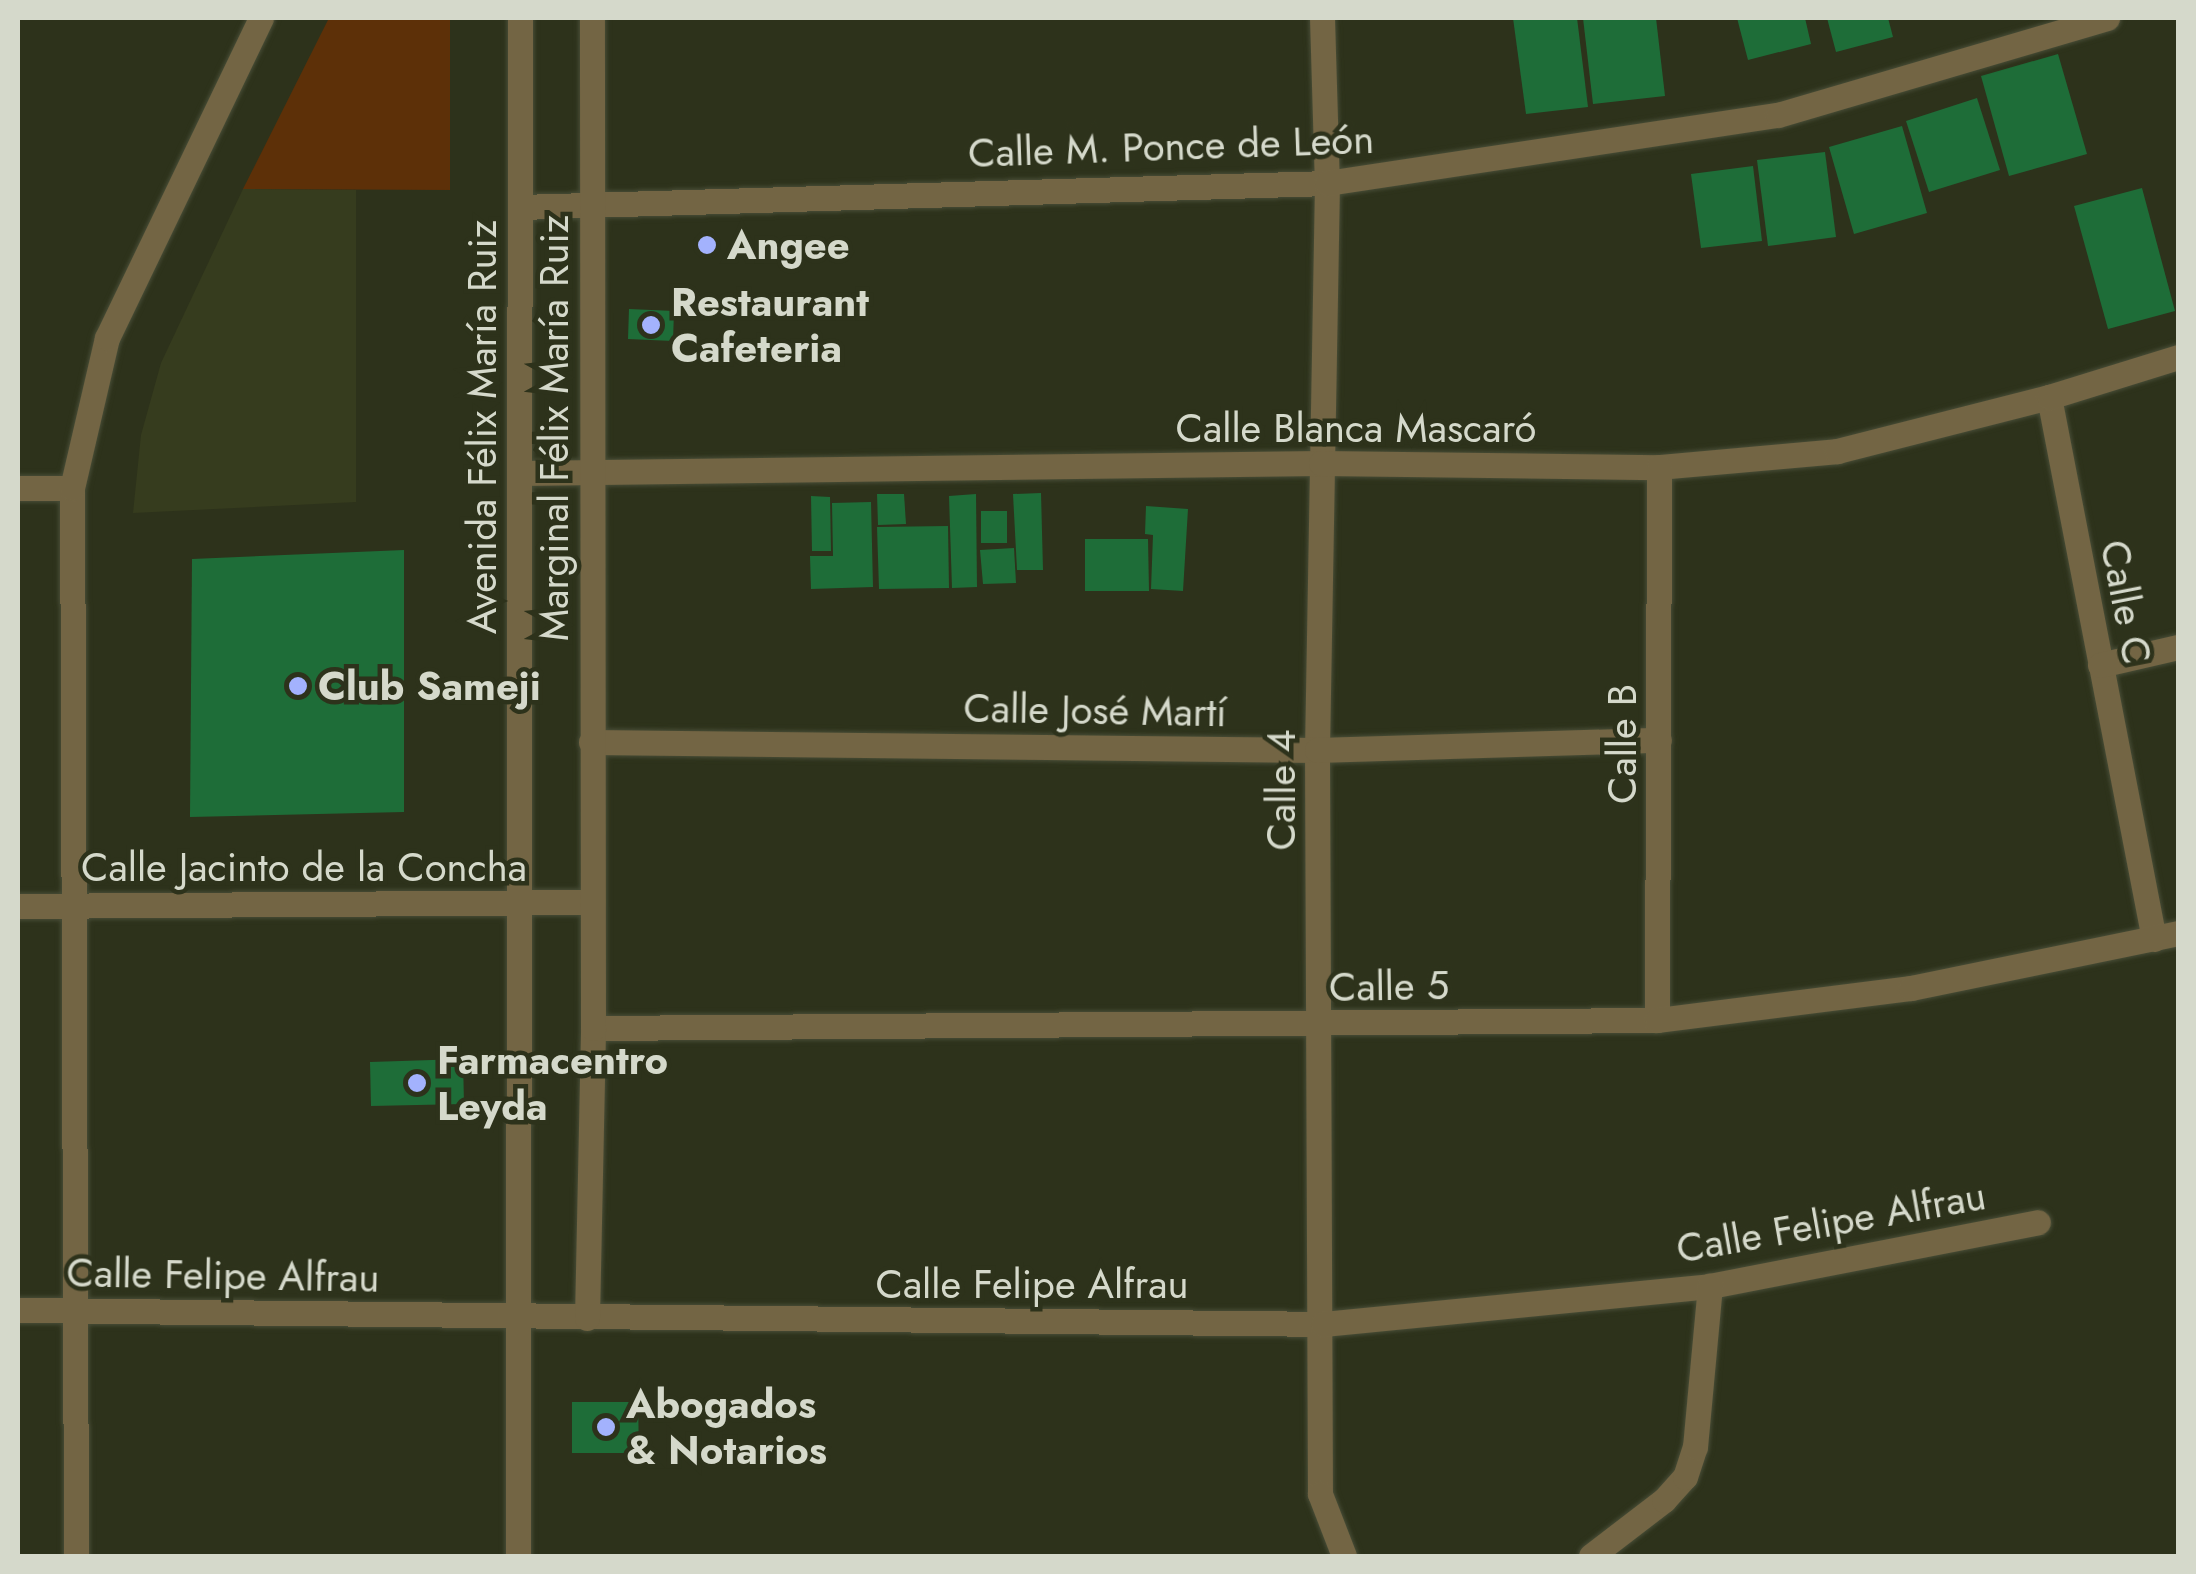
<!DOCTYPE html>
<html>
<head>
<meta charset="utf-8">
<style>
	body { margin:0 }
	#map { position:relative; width:2196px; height:1574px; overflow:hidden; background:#2d321b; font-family:Jost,sans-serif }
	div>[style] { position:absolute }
	.built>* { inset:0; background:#363c1e }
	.green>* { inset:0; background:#5d3008 }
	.building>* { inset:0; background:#1e6d38 }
	.roads { filter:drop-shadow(0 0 2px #484d37) drop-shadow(0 0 2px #484d37) }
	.street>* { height:25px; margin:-12.5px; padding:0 12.5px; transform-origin:12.5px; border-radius:12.5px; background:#736544 }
	.dots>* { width:28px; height:28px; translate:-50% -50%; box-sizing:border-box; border:5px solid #2d321b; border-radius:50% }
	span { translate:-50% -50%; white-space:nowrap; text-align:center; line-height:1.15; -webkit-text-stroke:9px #2d321b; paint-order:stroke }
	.street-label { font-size:40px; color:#d5d9cb }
	.poi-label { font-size:40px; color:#d5d9cb; font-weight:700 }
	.left { translate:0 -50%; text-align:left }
	.frame { position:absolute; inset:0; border:20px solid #d5d9cb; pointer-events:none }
</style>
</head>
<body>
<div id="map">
	<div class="built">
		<div style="clip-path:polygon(243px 189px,356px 190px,356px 502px,133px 513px,141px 435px,161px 363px)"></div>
	</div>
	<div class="green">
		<div style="clip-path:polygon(329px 18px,450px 18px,450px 190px,243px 189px)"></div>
	</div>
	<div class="building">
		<div style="clip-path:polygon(1513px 18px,1577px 18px,1588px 107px,1526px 114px)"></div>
		<div style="clip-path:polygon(1583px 18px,1656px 18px,1665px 96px,1593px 104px)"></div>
		<div style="clip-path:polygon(1737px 18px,1805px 18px,1811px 44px,1748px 60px)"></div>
		<div style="clip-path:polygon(1827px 18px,1888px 18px,1893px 37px,1836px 52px)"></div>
		<div style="clip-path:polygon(2058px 54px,2087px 154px,2009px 176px,1981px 76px)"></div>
		<div style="clip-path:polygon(1977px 98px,2000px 170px,1929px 192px,1906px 121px)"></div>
		<div style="clip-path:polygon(1902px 126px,1927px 213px,1854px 234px,1829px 147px)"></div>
		<div style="clip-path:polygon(1825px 152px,1836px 237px,1768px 246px,1757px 160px)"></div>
		<div style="clip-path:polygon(1753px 166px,1762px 241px,1701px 248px,1691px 174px)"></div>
		<div style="clip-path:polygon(2142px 188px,2175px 311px,2108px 329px,2074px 206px)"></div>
		<div style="clip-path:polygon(629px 309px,674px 311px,673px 341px,628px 339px)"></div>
		<div style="clip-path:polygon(1041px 493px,1043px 570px,1017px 570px,1013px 494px)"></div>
		<div style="clip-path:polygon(877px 494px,904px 494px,906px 524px,878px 525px)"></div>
		<div style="clip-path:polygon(976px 494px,977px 587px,952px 588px,949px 496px)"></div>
		<div style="clip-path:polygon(811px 496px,830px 497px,831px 551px,812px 551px)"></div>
		<div style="clip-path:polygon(871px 502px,873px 587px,811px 589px,810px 556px,833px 556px,832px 503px)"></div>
		<div style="clip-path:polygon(1146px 506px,1188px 509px,1183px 591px,1151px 589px,1153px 535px,1145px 534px)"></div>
		<div style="clip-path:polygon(981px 511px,1007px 511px,1007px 543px,981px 543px)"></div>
		<div style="clip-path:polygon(948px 526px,949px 588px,879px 589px,877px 527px)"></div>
		<div style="clip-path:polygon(1085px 539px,1148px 539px,1149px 591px,1085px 591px)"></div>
		<div style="clip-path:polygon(1014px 548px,1016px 583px,983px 584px,980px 550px)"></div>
		<div style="clip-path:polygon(404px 550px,404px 812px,190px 817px,192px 559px)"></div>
		<div style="clip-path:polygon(463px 1059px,464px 1104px,371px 1106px,370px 1062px)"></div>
		<div style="clip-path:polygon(572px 1402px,638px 1402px,639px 1453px,572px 1453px)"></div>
	</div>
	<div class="roads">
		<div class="street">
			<div style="left:1322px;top:18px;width:165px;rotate:88.3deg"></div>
			<div style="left:1327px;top:183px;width:567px;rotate:91.01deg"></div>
			<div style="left:1317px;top:750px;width:744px;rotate:89.77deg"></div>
			<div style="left:1320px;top:1494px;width:66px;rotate:68.8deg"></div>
			<div style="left:520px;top:207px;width:807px;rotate:-1.7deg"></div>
			<div style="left:1327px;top:183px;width:456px;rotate:-8.6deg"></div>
			<div style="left:1778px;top:115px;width:343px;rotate:-16.4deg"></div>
			<div style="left:2049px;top:397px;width:552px;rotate:79.04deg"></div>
			<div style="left:520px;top:473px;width:801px;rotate:-0.72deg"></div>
			<div style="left:1321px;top:463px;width:338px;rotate:0.7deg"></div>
			<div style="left:1659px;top:467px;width:179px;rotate:-5.1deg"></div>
			<div style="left:1837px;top:451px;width:219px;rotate:-14.3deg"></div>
			<div style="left:2049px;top:397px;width:135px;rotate:-17.2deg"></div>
			<div style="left:18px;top:488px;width:54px"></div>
			<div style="left:2100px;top:665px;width:80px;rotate:-13deg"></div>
			<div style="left:591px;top:742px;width:726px;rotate:0.63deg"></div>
			<div style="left:1317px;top:750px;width:342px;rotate:-1.7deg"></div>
			<div style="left:18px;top:906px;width:573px;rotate:-0.4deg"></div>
			<div style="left:1657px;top:1020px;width:553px;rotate:-89.79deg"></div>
			<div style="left:593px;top:1028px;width:1064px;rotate:-0.43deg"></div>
			<div style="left:1657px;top:1020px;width:256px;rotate:-7.2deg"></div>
			<div style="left:1911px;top:988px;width:273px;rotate:-11.6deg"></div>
			<div style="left:18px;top:1310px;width:1305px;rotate:0.61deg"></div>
			<div style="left:1323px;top:1324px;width:389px;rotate:-5.6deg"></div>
			<div style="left:1710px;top:1286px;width:334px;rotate:-11deg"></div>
			<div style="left:587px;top:1318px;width:290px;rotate:-88.8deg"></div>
			<div style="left:593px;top:1028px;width:1010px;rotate:-90.06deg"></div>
			<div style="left:76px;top:1556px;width:1068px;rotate:-90.21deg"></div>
			<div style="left:72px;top:488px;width:154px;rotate:-76.9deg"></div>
			<div style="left:107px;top:338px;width:355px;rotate:-64.3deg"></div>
			<div style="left:518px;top:1556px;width:1538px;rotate:-89.93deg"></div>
			<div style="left:1591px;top:1556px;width:92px;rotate:-37.5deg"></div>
			<div style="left:1664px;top:1500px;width:31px;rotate:-48deg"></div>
			<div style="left:1685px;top:1477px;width:32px;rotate:-72deg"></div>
			<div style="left:1695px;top:1447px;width:162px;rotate:-84.7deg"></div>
		</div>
	</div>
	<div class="dots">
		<div style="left:707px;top:245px;background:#a3b2fd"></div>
		<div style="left:651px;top:325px;background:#a3b2fd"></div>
		<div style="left:298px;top:686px;background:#a3b2fd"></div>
		<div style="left:417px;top:1083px;background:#a3b2fd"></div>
		<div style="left:606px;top:1427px;background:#a3b2fd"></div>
	</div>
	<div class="street-label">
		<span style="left:1171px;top:146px;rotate:-2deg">Calle M. Ponce de León</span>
		<span style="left:482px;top:427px;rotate:-90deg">Avenida Félix María Ruiz</span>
		<span style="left:554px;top:428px;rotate:-90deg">Marginal Félix María Ruiz</span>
		<span style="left:1356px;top:428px">Calle Blanca Mascaró</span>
		<span style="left:2126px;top:602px;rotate:79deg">Calle C</span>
		<span style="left:1095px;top:710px;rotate:1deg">Calle José Martí</span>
		<span style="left:1622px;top:744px;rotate:-90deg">Calle B</span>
		<span style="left:1281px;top:790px;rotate:-90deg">Calle 4</span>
		<span style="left:304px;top:867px">Calle Jacinto de la Concha</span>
		<span style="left:1389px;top:986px;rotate:-1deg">Calle 5</span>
		<span style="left:1831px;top:1222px;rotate:-10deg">Calle Felipe Alfrau</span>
		<span style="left:223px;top:1275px;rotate:1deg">Calle Felipe Alfrau</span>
		<span style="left:1032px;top:1284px">Calle Felipe Alfrau</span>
	</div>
	<div class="poi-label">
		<span class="left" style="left:727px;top:245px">Angee</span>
		<span class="left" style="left:671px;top:325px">Restaurant<br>Cafeteria</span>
		<span class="left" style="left:318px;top:686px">Club Sameji</span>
		<span class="left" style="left:437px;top:1083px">Farmacentro<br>Leyda</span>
		<span class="left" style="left:626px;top:1427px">Abogados<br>&amp; Notarios</span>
	</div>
	<div class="frame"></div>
</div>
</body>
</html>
